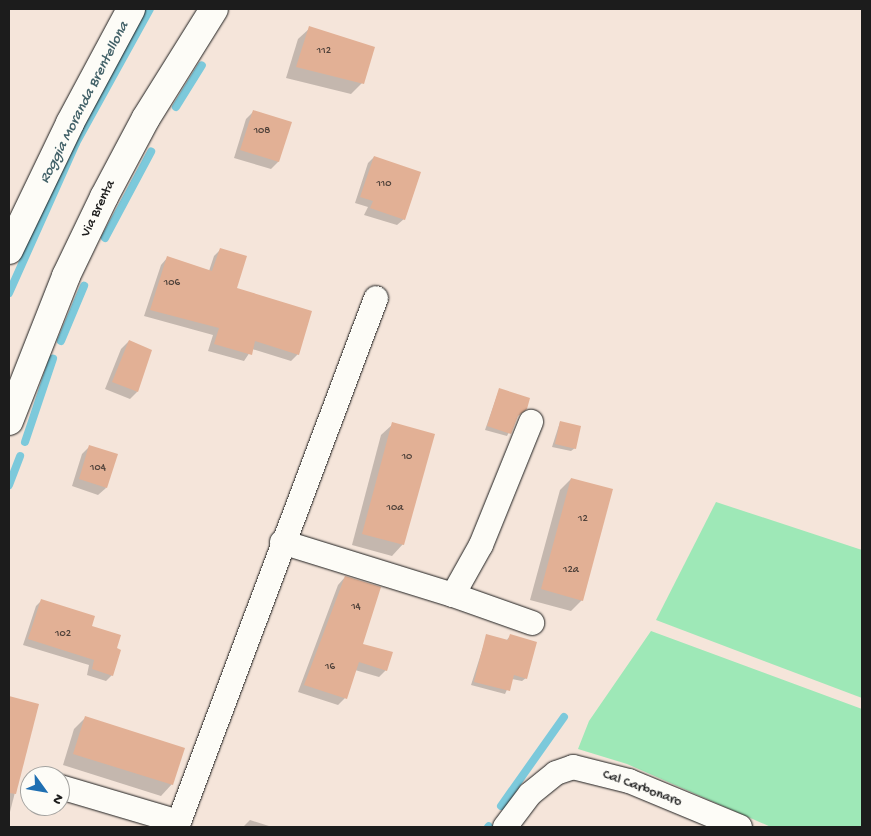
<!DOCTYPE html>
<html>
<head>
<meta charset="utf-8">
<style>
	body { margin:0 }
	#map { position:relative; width:871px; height:836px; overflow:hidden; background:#f5e5da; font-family:"Gochi Hand",sans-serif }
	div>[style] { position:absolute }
	.green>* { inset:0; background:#9ee8b7 }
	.shadow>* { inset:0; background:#0003 }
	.stream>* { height:8px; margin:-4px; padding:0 4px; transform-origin:4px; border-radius:4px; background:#7cc9db }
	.building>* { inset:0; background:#e2b095 }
	.roads { filter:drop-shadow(0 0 1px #1c1c1c) drop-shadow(0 0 1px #1c1c1c) }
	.minor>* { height:24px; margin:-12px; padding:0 12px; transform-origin:12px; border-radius:12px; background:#fdfcf7 }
	.secondary>* { height:28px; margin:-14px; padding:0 14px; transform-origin:14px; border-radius:14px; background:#fdfcf7 }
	span { translate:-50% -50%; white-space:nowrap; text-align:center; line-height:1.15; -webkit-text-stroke:4.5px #fdfcf7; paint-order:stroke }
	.number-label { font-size:11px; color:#4e413a }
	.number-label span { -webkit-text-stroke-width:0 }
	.street-label { font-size:14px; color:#1c1c1c }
	.water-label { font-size:15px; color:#426168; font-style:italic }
	.frame { position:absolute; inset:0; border:10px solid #1c1c1c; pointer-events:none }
	.north { position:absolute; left:20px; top:766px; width:50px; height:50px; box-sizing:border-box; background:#fdfcf7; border:1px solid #a3a29f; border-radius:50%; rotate:122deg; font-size:14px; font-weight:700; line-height:20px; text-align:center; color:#1c1c1c }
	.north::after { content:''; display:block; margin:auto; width:18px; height:22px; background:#1f6fb2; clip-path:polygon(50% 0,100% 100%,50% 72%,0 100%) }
</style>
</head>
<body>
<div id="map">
	<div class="green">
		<div style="clip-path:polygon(716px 502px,862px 550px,862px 698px,656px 620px)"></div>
		<div style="clip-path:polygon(651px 631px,862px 709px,862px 827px,771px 827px,627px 764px,578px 749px,589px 721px)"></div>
	</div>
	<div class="shadow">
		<div style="clip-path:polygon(310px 28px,362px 83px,351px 94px,286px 78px,298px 39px)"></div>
		<div style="clip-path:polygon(253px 112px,290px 123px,278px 162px,271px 169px,234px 158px,246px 119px)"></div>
		<div style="clip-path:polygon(374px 157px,404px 219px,397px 225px,364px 215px,368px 207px,355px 203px,368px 163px)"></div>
		<div style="clip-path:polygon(221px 249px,235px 289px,298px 354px,291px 361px,252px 349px,244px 361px,208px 351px,213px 335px,144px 316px,161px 265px,167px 258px,209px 271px,214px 256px)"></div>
		<div style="clip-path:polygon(129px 341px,137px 392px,130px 399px,105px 389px,121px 349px)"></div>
		<div style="clip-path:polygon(499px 390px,517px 417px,507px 436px,485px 430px)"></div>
		<div style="clip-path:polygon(560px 422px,575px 448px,571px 451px,552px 447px)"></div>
		<div style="clip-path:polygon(393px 424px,403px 544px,392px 556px,352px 545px,381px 435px)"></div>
		<div style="clip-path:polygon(90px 446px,106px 488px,98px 495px,72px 486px,82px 454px)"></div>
		<div style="clip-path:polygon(571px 479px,582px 600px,571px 611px,530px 600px,560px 490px)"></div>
		<div style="clip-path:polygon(345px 577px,361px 645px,386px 670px,379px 677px,355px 670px,345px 698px,338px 705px,298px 692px,338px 585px)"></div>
		<div style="clip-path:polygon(42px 600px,91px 626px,115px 649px,112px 675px,106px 681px,87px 675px,89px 665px,23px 645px,36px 606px)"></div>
		<div style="clip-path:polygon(487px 635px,506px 641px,510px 636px,526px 678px,522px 681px,512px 679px,505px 694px,471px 685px)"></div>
		<div style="clip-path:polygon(9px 697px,37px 705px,9px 816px)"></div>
		<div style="clip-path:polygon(85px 718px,172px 784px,161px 796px,63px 765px,74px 729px)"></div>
		<div style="clip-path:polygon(250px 820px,272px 827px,243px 827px)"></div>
	</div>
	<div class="stream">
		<div style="left:176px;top:107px;width:49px;rotate:-58.2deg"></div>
		<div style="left:105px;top:238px;width:98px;rotate:-61.9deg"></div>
		<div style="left:9px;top:293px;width:164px;rotate:-65.9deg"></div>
		<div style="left:76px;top:143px;width:153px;rotate:-61.1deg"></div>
		<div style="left:61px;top:341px;width:60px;rotate:-67.3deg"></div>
		<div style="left:25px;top:442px;width:88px;rotate:-71.4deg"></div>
		<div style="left:9px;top:485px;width:31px;rotate:-69deg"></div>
		<div style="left:501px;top:806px;width:109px;rotate:-54.7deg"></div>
		<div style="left:488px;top:827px;width:1px;rotate:-45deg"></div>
	</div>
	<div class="building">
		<div style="clip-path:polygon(309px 26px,375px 47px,364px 84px,296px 67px)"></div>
		<div style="clip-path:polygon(253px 110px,292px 122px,279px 162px,240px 150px)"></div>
		<div style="clip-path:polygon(374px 156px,421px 172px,405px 220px,370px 208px,373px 201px,360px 197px)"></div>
		<div style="clip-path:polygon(220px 248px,247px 256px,237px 288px,312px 311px,299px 355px,255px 341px,252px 355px,214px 344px,219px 328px,150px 310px,167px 256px,212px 271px)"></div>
		<div style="clip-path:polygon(129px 340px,152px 350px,138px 392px,112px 382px)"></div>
		<div style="clip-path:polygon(499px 388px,530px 398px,527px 409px,518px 416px,511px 434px,487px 426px)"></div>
		<div style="clip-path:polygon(560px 421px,581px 426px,576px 449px,555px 444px)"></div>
		<div style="clip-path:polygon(392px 422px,435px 434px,404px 545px,362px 534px)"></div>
		<div style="clip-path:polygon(89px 445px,118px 454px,107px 488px,79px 479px)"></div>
		<div style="clip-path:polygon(571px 478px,613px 489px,583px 601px,541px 589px)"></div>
		<div style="clip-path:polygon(345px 576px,381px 587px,363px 644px,393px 652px,387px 671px,359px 662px,347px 699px,304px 685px)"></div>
		<div style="clip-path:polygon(41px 599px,95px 616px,92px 626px,121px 635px,117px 648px,121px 650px,113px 676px,92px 669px,94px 660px,28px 639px)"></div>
		<div style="clip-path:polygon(486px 634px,508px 640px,510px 634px,537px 642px,527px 679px,514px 675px,510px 691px,474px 682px)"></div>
		<div style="clip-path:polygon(9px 696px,39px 704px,16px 794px,9px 793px)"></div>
		<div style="clip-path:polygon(85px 716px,185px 748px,173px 785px,73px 754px)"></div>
	</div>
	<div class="roads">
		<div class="minor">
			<div style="left:282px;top:542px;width:179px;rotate:17.2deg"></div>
			<div style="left:453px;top:595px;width:57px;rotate:-60.8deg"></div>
			<div style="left:481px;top:545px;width:133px;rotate:-67.9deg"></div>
			<div style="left:453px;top:595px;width:84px;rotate:19.5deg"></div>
			<div style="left:60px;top:787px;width:124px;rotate:16.4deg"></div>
			<div style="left:177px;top:827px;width:565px;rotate:-69.38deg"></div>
			<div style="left:505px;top:827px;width:41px;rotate:-52.9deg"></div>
			<div style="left:530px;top:794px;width:33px;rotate:-39deg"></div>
			<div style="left:556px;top:773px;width:18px;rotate:-19deg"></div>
			<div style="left:573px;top:767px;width:58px;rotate:14deg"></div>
			<div style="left:629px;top:781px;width:120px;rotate:22.5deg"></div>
		</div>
		<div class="secondary">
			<div style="left:9px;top:250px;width:141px;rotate:-64.3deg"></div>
			<div style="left:70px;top:123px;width:129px;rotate:-61.8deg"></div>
			<div style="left:9px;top:421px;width:156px;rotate:-68.5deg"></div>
			<div style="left:66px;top:276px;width:88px;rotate:-64.3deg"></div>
			<div style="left:104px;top:197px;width:89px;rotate:-62deg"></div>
			<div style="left:146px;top:118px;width:128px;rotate:-58deg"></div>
		</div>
	</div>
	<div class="number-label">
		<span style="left:324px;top:51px">112</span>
		<span style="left:262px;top:131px">108</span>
		<span style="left:384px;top:184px">110</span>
		<span style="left:172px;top:283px">106</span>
		<span style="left:407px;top:457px">10</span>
		<span style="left:98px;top:468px">104</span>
		<span style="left:395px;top:508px">10a</span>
		<span style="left:583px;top:519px">12</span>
		<span style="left:571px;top:570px">12a</span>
		<span style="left:356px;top:607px">14</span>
		<span style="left:63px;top:634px">102</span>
		<span style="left:330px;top:667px">16</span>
	</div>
	<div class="street-label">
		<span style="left:99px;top:209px;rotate:-64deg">Via Brenta</span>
		<span style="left:642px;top:789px;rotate:20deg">Cal Carbonaro</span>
	</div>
	<div class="water-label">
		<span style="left:85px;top:103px;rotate:-63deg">Roggia Moranda Brentellona</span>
	</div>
	<div class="frame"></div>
	<div class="north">N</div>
</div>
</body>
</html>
